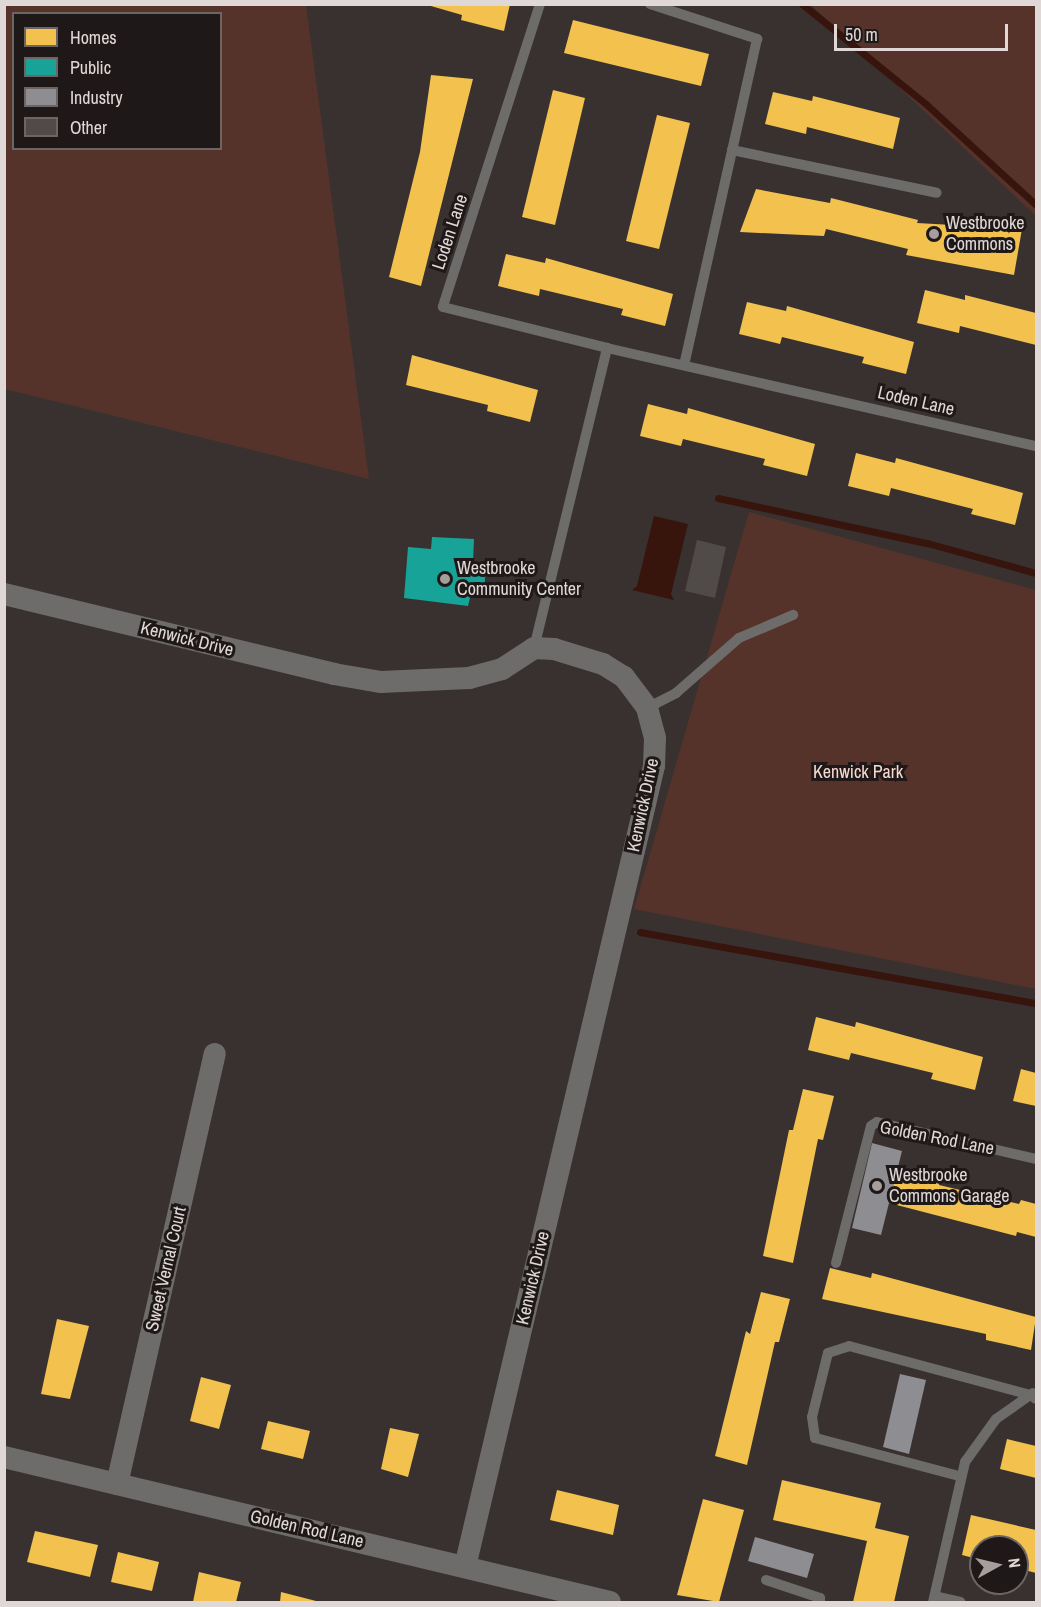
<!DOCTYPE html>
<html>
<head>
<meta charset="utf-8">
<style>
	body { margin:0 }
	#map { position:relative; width:1041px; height:1607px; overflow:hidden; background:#383130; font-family:"Archivo Narrow",sans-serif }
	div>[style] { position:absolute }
	.green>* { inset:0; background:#55332a }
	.water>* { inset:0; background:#37140c }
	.homes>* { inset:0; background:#f2c14e }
	.public>* { inset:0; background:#17a398 }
	.industry>* { inset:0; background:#8d8d92 }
	.stream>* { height:7px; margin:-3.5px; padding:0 3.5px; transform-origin:3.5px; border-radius:3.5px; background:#37140c }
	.building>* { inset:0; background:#504a48 }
	.lane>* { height:10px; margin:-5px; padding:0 5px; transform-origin:5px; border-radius:5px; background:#6e6b6b }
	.street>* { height:22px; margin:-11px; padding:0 11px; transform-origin:11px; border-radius:11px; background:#6e6b6b }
	.dots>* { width:16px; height:16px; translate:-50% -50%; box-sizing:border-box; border:3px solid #1e1918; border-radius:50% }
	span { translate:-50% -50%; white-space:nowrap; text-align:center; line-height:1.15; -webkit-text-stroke:6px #1e1918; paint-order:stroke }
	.poi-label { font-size:18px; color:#e0d8d6 }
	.left { translate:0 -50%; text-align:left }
	.street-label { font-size:18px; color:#e0d8d6 }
	.park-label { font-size:18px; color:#f8d9d0 }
	.frame { position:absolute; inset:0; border:6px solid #e0d8d6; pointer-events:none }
	.legend { position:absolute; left:12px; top:12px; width:210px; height:138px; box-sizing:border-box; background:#1e1918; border:2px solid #6c6564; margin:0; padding:8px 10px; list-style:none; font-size:18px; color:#e0d8d6 }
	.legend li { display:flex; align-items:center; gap:12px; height:30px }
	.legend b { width:30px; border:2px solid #6c6564 }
	.north { position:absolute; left:969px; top:1535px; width:60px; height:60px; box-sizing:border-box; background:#1e1918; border:2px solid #6c6564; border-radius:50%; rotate:82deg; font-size:16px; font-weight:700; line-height:24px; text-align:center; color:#e0d8d6 }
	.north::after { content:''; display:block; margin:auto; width:21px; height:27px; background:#a59e9c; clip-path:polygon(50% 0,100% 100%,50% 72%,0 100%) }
	.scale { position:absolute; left:834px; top:24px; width:174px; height:27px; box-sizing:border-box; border:3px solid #e0d8d6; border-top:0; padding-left:8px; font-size:18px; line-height:21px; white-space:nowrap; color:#e0d8d6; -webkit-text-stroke:4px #1e1918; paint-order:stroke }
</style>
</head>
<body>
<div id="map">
	<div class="green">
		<div style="clip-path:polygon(evenodd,5px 4px,306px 5px,369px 479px,5px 389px,5px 4px,14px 14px,220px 14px,220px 148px,14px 148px,14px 14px)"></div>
		<div style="clip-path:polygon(811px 5px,1036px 5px,1036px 216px)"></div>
		<div style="clip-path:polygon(749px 512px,1036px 590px,1036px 989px,634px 909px)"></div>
	</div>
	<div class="water">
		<div style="clip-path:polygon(654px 516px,688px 524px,671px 594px,674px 600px,632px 590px,637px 586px)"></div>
	</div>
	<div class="homes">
		<div style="clip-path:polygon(424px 4px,510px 4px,504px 31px,461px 20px,462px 15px)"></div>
		<div style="clip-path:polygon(573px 20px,709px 54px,701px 86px,564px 53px)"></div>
		<div style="clip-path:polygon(431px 75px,473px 79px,421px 286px,389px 277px,420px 152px)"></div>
		<div style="clip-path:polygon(553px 90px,585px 98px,555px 225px,522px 217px)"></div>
		<div style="clip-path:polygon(773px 92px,812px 101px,813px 96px,900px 118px,893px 149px,807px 127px,806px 134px,765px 124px)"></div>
		<div style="clip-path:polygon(657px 115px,690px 123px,659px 249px,626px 241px)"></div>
		<div style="clip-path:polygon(756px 189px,830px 203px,831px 198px,918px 220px,917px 223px,1022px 229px,1014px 275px,906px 255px,908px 249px,826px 229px,824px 236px,740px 232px)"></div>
		<div style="clip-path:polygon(506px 254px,545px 263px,546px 258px,673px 294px,665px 326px,621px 315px,623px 309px,540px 289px,539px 296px,498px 286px)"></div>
		<div style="clip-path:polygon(925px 290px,965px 300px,965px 295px,1036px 313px,1036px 345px,960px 326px,959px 333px,917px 323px)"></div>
		<div style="clip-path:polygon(747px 302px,786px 311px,787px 306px,914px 342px,906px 374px,862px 363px,864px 357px,782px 337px,780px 344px,739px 334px)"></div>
		<div style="clip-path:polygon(412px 355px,538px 390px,530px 422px,487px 411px,488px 405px,406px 385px)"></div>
		<div style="clip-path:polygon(648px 404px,687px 414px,688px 408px,815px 444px,807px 476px,763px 465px,765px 459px,683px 439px,681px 446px,640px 436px)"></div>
		<div style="clip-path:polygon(856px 453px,895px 463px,896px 458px,1023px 493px,1015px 525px,971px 514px,973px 509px,891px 488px,889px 496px,848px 486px)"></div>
		<div style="clip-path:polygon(816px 1017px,855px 1027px,856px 1022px,983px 1057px,975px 1090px,931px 1079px,933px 1073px,851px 1053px,849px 1060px,808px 1050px)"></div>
		<div style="clip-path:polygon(1021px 1069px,1036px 1073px,1036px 1106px,1013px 1101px)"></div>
		<div style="clip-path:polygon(803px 1089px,834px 1096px,823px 1140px,818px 1139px,793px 1263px,763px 1256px,789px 1130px,793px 1130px)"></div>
		<div style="clip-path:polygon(897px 1169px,940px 1180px,939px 1185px,1019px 1204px,1021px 1200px,1036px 1204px,1036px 1237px,1017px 1232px,1016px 1236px,889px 1203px)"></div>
		<div style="clip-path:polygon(830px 1268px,871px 1278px,872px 1273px,1036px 1317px,1031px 1350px,986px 1340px,986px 1334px,822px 1299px)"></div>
		<div style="clip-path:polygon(761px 1292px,790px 1299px,779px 1342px,775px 1342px,747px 1465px,715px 1456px,746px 1331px,750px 1334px)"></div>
		<div style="clip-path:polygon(57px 1319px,89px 1326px,70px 1399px,41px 1394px)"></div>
		<div style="clip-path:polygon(201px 1377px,231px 1385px,219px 1429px,190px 1421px)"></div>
		<div style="clip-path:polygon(268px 1421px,310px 1431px,303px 1459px,261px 1449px)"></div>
		<div style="clip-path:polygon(390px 1428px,419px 1434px,408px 1477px,381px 1469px)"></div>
		<div style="clip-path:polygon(1007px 1439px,1036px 1446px,1036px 1478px,1000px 1469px)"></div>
		<div style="clip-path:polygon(782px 1480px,881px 1503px,875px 1528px,909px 1536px,894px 1602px,853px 1602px,867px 1541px,773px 1520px)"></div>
		<div style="clip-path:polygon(557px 1490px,619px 1505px,613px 1535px,550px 1520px)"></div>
		<div style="clip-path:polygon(703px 1499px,744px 1510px,719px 1602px,677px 1595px)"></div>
		<div style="clip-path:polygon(971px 1515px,1036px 1530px,1036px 1573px,1017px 1568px,1017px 1547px,981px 1547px,981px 1560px,962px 1555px)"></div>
		<div style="clip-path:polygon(35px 1531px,98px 1545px,90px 1577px,27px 1562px)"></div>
		<div style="clip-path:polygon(118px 1552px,159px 1562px,152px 1591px,111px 1582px)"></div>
		<div style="clip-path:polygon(199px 1572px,241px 1582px,236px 1602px,193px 1602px)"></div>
		<div style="clip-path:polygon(281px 1592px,320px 1602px,280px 1602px)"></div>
	</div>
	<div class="public">
		<div style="clip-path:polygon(432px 537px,474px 539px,473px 563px,486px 564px,484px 595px,471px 594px,468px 606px,404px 598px,408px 547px,431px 549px)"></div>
	</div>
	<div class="industry">
		<div style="clip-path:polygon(872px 1143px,902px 1151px,881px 1235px,852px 1228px)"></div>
		<div style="clip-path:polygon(900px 1374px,926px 1380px,909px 1454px,883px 1447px)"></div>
		<div style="clip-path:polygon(755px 1537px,814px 1554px,807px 1578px,748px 1561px)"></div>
	</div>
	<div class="stream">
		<div style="left:802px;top:4px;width:161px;rotate:38.9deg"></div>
		<div style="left:927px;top:105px;width:148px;rotate:42.5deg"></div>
		<div style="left:718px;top:498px;width:214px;rotate:12.2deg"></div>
		<div style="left:927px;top:543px;width:113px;rotate:15.4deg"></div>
		<div style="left:640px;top:932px;width:402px;rotate:10.2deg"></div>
	</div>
	<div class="building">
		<div style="clip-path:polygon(697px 540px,726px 547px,715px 598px,685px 591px)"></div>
	</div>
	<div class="lane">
		<div style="left:540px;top:4px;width:318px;rotate:107.8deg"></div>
		<div style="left:443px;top:307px;width:169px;rotate:14deg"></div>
		<div style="left:650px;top:4px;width:113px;rotate:18.1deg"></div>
		<div style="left:757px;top:39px;width:334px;rotate:102.6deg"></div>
		<div style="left:732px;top:150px;width:209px;rotate:11.8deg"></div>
		<div style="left:534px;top:648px;width:309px;rotate:-76.3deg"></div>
		<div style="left:607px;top:348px;width:440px;rotate:12.9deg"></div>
		<div style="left:647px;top:708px;width:33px;rotate:-27deg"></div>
		<div style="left:676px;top:693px;width:84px;rotate:-41.1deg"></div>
		<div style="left:739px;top:638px;width:59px;rotate:-23.1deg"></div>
		<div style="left:836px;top:1263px;width:141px;rotate:-75.7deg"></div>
		<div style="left:871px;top:1126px;width:7px;rotate:-34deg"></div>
		<div style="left:877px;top:1122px;width:163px;rotate:13.1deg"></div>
		<div style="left:959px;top:1476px;width:149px;rotate:-165.2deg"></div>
		<div style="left:815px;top:1438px;width:21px;rotate:-98deg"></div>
		<div style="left:812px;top:1417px;width:66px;rotate:-76deg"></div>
		<div style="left:828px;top:1353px;width:22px;rotate:-18deg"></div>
		<div style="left:849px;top:1346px;width:188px;rotate:15.1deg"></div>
		<div style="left:1031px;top:1395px;width:6px;rotate:39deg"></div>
		<div style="left:766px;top:1580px;width:57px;rotate:18.4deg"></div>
		<div style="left:820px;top:1598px;width:4px;rotate:90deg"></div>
		<div style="left:935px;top:1596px;width:26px;rotate:13deg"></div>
		<div style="left:933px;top:1602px;width:144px;rotate:-77.1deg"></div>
		<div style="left:965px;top:1462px;width:53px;rotate:-54.2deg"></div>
		<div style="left:996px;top:1419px;width:45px;rotate:-35.1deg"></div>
	</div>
	<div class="street">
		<div style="left:4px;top:594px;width:340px;rotate:13.6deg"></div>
		<div style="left:334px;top:674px;width:48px;rotate:9.7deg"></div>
		<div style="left:381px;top:682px;width:88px;rotate:-2.6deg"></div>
		<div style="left:469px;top:678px;width:34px;rotate:-15deg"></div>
		<div style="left:502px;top:669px;width:38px;rotate:-33deg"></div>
		<div style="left:534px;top:648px;width:20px;rotate:3deg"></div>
		<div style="left:554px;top:649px;width:51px;rotate:17deg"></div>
		<div style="left:603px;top:664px;width:25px;rotate:32deg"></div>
		<div style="left:624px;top:677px;width:39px;rotate:53deg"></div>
		<div style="left:647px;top:708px;width:31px;rotate:75deg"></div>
		<div style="left:655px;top:738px;width:28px;rotate:92deg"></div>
		<div style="left:654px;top:766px;width:823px;rotate:103.28deg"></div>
		<div style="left:4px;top:1457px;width:623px;rotate:13.46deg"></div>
		<div style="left:117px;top:1484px;width:441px;rotate:-77.2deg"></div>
	</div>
	<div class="dots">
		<div style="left:934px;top:234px;background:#a59e9c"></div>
		<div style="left:445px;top:579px;background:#a59e9c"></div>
		<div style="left:877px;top:1186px;background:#a59e9c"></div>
	</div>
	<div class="poi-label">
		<span class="left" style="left:946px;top:234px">Westbrooke<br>Commons</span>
		<span class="left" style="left:457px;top:579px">Westbrooke<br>Community Center</span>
		<span class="left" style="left:889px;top:1186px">Westbrooke<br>Commons Garage</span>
	</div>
	<div class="street-label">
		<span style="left:450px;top:232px;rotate:-72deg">Loden Lane</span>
		<span style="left:916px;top:401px;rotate:13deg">Loden Lane</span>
		<span style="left:187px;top:639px;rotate:14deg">Kenwick Drive</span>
		<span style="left:643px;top:805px;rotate:-78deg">Kenwick Drive</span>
		<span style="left:937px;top:1138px;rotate:11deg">Golden Rod Lane</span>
		<span style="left:166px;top:1269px;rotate:-77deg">Sweet Vernal Court</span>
		<span style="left:533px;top:1278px;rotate:-77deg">Kenwick Drive</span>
		<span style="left:307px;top:1529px;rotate:13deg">Golden Rod Lane</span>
	</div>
	<div class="park-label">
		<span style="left:858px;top:772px">Kenwick Park</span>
	</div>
	<div class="frame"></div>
	<ul class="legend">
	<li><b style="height:16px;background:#f2c14e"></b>Homes</li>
	<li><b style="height:16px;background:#17a398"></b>Public</li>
	<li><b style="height:16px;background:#8d8d92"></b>Industry</li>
	<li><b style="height:16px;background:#504a48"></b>Other</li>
	</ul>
	<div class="north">N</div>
	<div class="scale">50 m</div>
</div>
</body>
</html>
